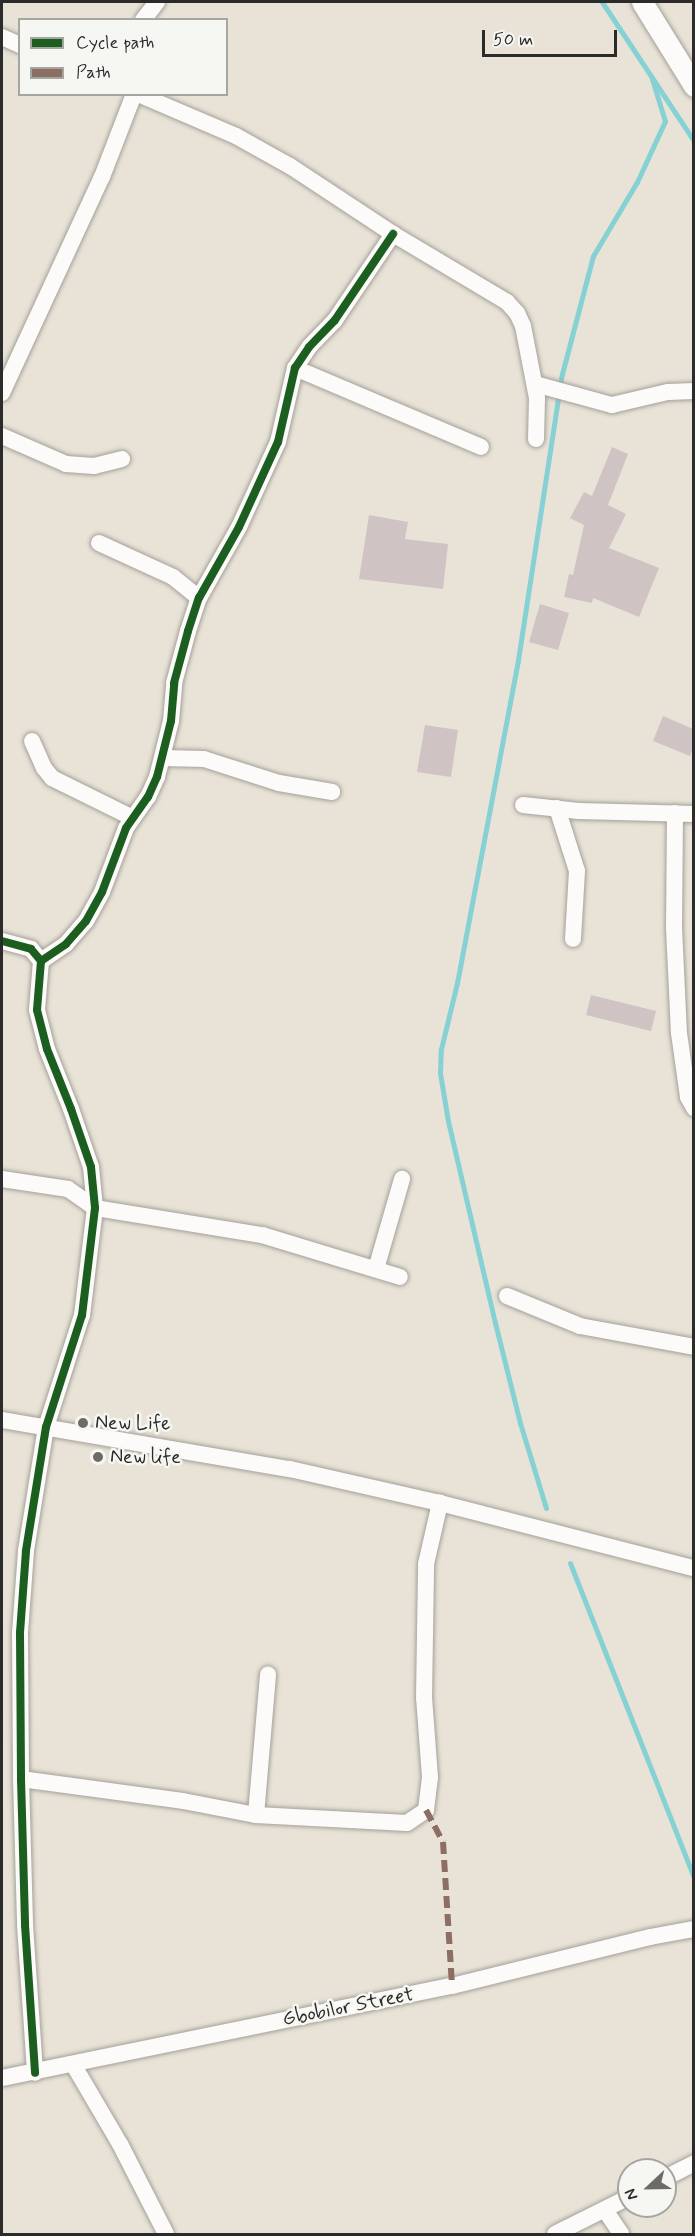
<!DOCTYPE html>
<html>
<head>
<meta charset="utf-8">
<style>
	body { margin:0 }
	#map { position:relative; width:695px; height:2236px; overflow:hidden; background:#e9e3d7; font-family:Mynerve,sans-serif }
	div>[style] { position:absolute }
	.stream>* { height:5px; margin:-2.5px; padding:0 2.5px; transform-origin:2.5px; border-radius:2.5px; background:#86d1d3 }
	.building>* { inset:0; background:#cfc3c3 }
	.roads { filter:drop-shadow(0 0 2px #a4a19a) drop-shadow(0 0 2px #a4a19a) }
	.minor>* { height:16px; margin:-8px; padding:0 8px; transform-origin:8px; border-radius:8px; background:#fcfbf9 }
	.tertiary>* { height:21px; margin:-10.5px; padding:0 10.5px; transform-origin:10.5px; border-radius:10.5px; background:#fcfbf9 }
	.quiet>* { height:6px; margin-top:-3px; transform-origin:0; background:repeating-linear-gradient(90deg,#8d6e63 0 12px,transparent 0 18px) }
	.cycleway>* { height:8px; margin:-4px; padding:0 4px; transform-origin:4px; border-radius:4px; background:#1b5e20 }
	.dots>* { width:16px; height:16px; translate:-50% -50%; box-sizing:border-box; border:3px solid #f6f6f2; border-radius:50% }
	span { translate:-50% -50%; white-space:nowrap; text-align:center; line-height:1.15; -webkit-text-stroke:5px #f6f6f2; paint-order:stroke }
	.poi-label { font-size:20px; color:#2b2b2b }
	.left { translate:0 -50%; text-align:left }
	.street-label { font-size:20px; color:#2b2b2b }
	.frame { position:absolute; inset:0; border:3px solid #2b2b2b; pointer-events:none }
	.legend { position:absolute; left:18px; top:18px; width:210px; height:78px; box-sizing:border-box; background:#f6f6f2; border:2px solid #a5a5a2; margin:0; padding:8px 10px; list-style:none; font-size:18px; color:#2b2b2b }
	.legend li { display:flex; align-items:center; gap:12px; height:30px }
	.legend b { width:30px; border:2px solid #a5a5a2 }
	.north { position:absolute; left:617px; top:2158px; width:60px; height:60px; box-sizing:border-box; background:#f6f6f2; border:2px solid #a5a5a2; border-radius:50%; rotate:248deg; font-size:16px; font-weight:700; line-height:24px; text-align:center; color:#2b2b2b }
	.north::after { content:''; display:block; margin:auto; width:21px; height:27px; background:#6e6b67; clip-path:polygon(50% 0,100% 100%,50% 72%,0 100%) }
	.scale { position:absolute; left:482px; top:30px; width:135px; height:27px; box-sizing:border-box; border:3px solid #2b2b2b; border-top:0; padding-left:8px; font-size:18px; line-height:21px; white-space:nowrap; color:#2b2b2b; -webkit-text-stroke:4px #f6f6f2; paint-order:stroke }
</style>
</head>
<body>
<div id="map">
	<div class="stream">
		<div style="left:602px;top:2px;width:167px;rotate:56.5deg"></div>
		<div style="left:546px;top:1508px;width:89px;rotate:-107deg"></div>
		<div style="left:520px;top:1423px;width:103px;rotate:-104deg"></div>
		<div style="left:495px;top:1323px;width:207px;rotate:-103.1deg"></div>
		<div style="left:448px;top:1121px;width:49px;rotate:-99.5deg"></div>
		<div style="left:440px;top:1073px;width:24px;rotate:-88deg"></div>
		<div style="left:441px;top:1049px;width:68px;rotate:-76.4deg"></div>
		<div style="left:457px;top:983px;width:329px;rotate:-79.3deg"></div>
		<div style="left:518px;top:660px;width:289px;rotate:-81.3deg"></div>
		<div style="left:562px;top:374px;width:122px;rotate:-75.3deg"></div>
		<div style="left:593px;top:256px;width:86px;rotate:-59.3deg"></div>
		<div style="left:637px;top:182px;width:67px;rotate:-65.3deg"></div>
		<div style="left:665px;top:121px;width:44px;rotate:-107.2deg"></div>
		<div style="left:570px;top:1563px;width:339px;rotate:68.5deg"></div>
	</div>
	<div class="building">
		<div style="clip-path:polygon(612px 447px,628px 454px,608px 505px,626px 514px,609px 548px,659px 568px,639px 617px,593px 598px,592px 603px,564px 597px,569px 574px,573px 575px,584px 525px,570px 518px,584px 492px,592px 496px)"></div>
		<div style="clip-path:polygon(369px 515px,408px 522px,405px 539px,448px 544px,443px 589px,359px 579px)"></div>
		<div style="clip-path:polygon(540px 604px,569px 613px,558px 650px,529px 642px)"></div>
		<div style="clip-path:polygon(663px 716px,693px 729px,693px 748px,690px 756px,653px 741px)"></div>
		<div style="clip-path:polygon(425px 725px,458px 730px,451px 777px,417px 772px)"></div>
		<div style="clip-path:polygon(591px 995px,656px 1011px,651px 1031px,586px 1015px)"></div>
	</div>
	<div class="roads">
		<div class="minor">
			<div style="left:143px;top:20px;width:23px;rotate:-52deg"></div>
			<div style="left:2px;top:37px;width:20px;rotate:24deg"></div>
			<div style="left:138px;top:94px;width:107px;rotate:23.2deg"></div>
			<div style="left:236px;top:136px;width:62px;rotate:29.1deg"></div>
			<div style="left:290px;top:166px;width:123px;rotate:33.4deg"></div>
			<div style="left:393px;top:234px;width:133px;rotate:30.8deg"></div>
			<div style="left:507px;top:302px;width:15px;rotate:48deg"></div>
			<div style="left:517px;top:313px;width:14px;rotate:65deg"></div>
			<div style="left:523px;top:326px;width:73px;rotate:79deg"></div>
			<div style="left:537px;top:398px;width:41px;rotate:91.4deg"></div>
			<div style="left:295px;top:368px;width:202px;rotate:23deg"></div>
			<div style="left:535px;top:384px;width:80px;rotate:15.3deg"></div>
			<div style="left:612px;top:405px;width:57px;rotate:-13.1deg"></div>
			<div style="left:668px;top:392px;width:26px;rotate:-2deg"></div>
			<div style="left:2px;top:393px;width:238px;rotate:-65.2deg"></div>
			<div style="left:102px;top:177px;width:89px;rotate:-68.9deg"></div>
			<div style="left:2px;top:436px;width:70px;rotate:23.6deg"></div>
			<div style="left:66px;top:464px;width:28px;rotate:4deg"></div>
			<div style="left:94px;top:466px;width:29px;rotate:-14deg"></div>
			<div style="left:99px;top:543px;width:81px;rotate:24.7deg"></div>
			<div style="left:173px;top:577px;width:33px;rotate:39deg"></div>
			<div style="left:32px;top:741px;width:30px;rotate:66deg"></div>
			<div style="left:44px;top:768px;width:13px;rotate:51deg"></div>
			<div style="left:52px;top:778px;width:90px;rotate:26.3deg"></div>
			<div style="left:163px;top:758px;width:41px;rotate:1.4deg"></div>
			<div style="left:204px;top:759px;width:79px;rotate:17.7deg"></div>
			<div style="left:279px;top:783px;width:54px;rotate:9.6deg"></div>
			<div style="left:523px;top:805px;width:56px;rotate:6.1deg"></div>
			<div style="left:579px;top:811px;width:115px;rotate:1.5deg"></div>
			<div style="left:557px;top:808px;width:66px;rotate:72.4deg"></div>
			<div style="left:577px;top:871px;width:68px;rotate:93.4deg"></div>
			<div style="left:675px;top:813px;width:115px;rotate:90.5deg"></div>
			<div style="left:674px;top:928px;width:105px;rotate:87.3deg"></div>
			<div style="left:679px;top:1033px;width:65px;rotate:82deg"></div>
			<div style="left:688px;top:1097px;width:13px;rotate:61deg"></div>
			<div style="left:2px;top:941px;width:30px;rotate:15deg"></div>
			<div style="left:31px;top:949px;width:16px;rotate:50deg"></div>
			<div style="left:41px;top:961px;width:49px;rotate:94.7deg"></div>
			<div style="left:37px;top:1010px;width:40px;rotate:75.6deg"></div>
			<div style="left:47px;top:1049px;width:65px;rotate:68.2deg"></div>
			<div style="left:71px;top:1109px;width:61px;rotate:71deg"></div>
			<div style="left:91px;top:1167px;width:41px;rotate:84.4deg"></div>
			<div style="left:95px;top:1208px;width:108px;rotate:96.9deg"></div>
			<div style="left:82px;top:1315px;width:118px;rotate:107.8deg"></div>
			<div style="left:46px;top:1427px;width:126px;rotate:99.2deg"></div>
			<div style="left:26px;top:1551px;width:82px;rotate:94.2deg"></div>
			<div style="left:20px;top:1633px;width:146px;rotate:89.6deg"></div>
			<div style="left:21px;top:1779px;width:146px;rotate:88.4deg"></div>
			<div style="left:25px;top:1925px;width:148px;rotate:86.1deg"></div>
			<div style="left:41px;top:961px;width:30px;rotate:-34deg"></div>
			<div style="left:66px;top:944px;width:30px;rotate:-49deg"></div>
			<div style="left:86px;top:921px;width:33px;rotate:-61deg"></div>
			<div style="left:102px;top:892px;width:68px;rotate:-69.4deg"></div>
			<div style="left:126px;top:828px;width:38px;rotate:-55deg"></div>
			<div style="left:148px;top:797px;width:22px;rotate:-66deg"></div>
			<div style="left:157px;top:777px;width:58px;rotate:-76deg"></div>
			<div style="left:171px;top:721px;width:38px;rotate:-85deg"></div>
			<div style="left:174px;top:683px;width:54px;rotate:-74.9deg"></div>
			<div style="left:188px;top:631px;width:35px;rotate:-72deg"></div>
			<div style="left:199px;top:598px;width:81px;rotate:-60.6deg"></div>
			<div style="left:239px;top:527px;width:94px;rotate:-65.4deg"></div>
			<div style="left:278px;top:442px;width:76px;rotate:-77.1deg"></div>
			<div style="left:295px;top:368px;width:25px;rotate:-56deg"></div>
			<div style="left:309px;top:347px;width:37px;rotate:-46deg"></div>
			<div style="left:335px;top:320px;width:104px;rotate:-56deg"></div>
			<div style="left:2px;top:1179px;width:67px;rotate:8.6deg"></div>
			<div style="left:68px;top:1189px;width:33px;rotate:35deg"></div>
			<div style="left:95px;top:1208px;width:169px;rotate:9.2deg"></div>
			<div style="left:262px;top:1235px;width:144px;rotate:16.9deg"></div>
			<div style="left:376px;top:1269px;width:94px;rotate:-73.9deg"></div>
			<div style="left:507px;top:1296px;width:79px;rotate:22.3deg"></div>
			<div style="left:580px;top:1326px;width:116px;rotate:10.4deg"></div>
			<div style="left:2px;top:1420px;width:292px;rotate:9.7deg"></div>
			<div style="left:290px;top:1469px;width:154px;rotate:12.8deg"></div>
			<div style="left:440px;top:1503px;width:262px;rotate:14.4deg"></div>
			<div style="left:21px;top:1779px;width:163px;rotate:7.7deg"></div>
			<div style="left:183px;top:1801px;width:74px;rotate:10.9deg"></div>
			<div style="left:256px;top:1815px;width:151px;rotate:3deg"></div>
			<div style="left:407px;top:1823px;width:23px;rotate:-34deg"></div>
			<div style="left:426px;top:1810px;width:33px;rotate:-83deg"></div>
			<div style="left:430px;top:1777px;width:79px;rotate:-94.3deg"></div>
			<div style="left:424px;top:1698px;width:134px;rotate:-89.1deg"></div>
			<div style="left:426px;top:1564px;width:63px;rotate:-77.1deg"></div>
			<div style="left:256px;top:1815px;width:141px;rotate:-85.1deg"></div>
			<div style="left:73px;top:2064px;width:93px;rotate:59.6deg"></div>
			<div style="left:120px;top:2144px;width:101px;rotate:62.9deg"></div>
			<div style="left:2px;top:2078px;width:459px;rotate:-11.6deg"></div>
			<div style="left:452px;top:1986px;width:204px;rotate:-13.9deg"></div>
			<div style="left:650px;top:1937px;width:45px;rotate:-10.3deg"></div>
			<div style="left:665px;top:2178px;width:33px;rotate:-27deg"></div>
			<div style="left:605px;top:2210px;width:29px;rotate:56deg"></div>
			<div style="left:555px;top:2234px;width:83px;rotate:-26.6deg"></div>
		</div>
		<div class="tertiary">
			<div style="left:642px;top:2px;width:99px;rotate:58.2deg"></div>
		</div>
	</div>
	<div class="quiet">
		<div style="left:426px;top:1810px;width:36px;rotate:62deg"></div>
		<div style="left:443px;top:1842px;width:144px;rotate:86.4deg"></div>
	</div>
	<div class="cycleway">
		<div style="left:2px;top:941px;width:30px;rotate:15deg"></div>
		<div style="left:31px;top:949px;width:16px;rotate:50deg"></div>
		<div style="left:41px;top:961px;width:49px;rotate:94.7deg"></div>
		<div style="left:37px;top:1010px;width:40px;rotate:75.6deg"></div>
		<div style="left:47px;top:1049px;width:65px;rotate:68.2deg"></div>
		<div style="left:71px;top:1109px;width:61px;rotate:71deg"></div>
		<div style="left:91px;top:1167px;width:41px;rotate:84.4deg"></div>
		<div style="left:95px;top:1208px;width:108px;rotate:96.9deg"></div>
		<div style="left:82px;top:1315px;width:118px;rotate:107.8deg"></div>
		<div style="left:46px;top:1427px;width:126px;rotate:99.2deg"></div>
		<div style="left:26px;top:1551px;width:82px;rotate:94.2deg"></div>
		<div style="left:20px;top:1633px;width:146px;rotate:89.6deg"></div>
		<div style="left:21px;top:1779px;width:146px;rotate:88.4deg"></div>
		<div style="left:25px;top:1925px;width:148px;rotate:86.1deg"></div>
		<div style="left:41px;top:961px;width:30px;rotate:-34deg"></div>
		<div style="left:66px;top:944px;width:30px;rotate:-49deg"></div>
		<div style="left:86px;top:921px;width:33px;rotate:-61deg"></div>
		<div style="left:102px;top:892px;width:68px;rotate:-69.4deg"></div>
		<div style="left:126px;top:828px;width:38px;rotate:-55deg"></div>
		<div style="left:148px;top:797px;width:22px;rotate:-66deg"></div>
		<div style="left:157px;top:777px;width:58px;rotate:-76deg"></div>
		<div style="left:171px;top:721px;width:38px;rotate:-85deg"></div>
		<div style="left:174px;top:683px;width:54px;rotate:-74.9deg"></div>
		<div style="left:188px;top:631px;width:35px;rotate:-72deg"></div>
		<div style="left:199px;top:598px;width:81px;rotate:-60.6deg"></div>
		<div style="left:239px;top:527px;width:94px;rotate:-65.4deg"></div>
		<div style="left:278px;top:442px;width:76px;rotate:-77.1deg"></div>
		<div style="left:295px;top:368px;width:25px;rotate:-56deg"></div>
		<div style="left:309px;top:347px;width:37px;rotate:-46deg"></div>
		<div style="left:335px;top:320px;width:104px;rotate:-56deg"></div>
	</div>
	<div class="dots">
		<div style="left:83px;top:1423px;background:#6e6b67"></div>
		<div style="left:98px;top:1457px;background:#6e6b67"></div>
	</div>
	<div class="poi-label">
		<span class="left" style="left:95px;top:1423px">New Life</span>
		<span class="left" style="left:110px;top:1457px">New life</span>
	</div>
	<div class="street-label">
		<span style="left:348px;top:2007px;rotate:-11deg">Gbobilor Street</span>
	</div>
	<div class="frame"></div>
	<ul class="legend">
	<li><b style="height:8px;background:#1b5e20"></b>Cycle path</li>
	<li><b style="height:8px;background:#8d6e63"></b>Path</li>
	</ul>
	<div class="north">N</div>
	<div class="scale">50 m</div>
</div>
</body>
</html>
